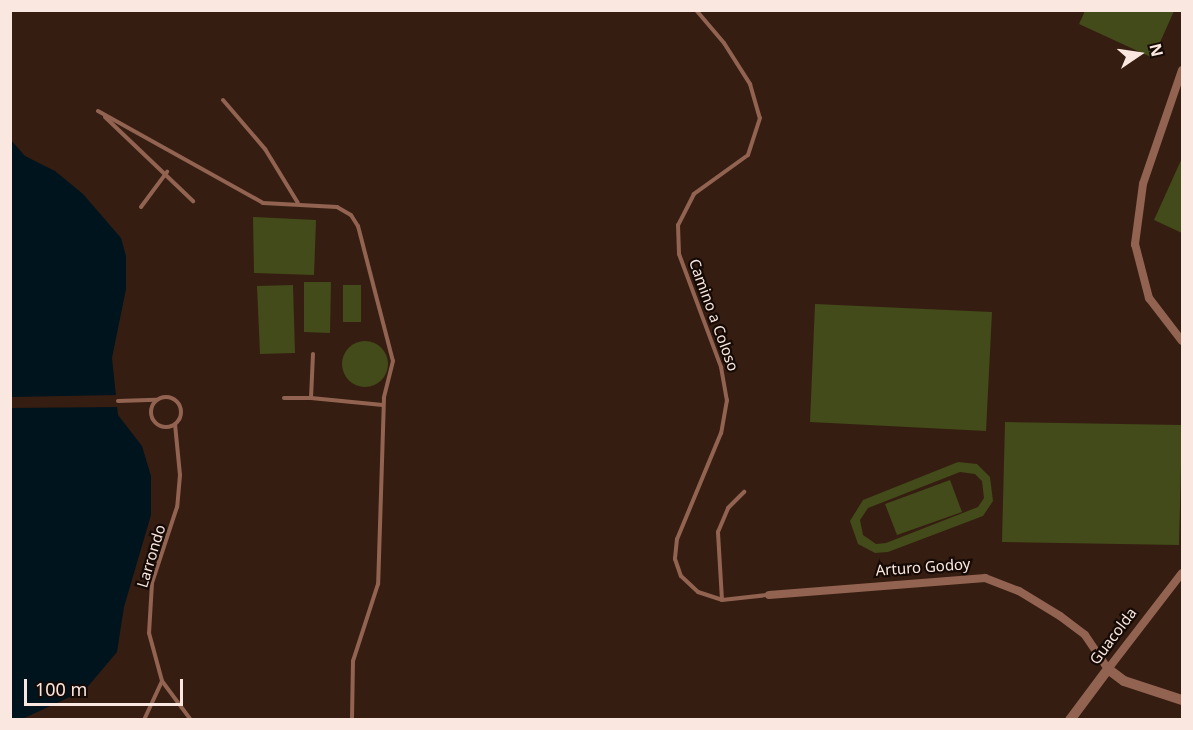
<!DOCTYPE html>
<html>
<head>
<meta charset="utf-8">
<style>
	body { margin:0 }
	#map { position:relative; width:1193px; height:730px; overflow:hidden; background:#361d11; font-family:"Noto Sans",sans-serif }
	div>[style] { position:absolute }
	.green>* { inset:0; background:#424b19 }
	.round { border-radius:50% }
	.water>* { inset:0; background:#00141e }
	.pier>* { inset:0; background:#361d11 }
	.service>* { height:4px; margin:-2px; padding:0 2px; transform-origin:2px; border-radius:2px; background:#926351 }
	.service>.ring { margin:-2px; padding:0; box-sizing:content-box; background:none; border:4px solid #926351; border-radius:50% }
	.minor>* { height:8px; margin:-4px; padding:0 4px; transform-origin:4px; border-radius:4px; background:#926351 }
	.tertiary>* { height:10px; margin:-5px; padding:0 5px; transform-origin:5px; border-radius:5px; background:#926351 }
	span { translate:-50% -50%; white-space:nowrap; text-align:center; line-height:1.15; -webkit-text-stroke:4.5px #150a06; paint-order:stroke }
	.street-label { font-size:15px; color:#fae8e0 }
	.frame { position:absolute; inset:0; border:12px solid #fae8e0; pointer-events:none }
	.north { position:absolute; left:1109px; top:24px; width:60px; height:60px; -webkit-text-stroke:4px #150a06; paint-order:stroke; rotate:77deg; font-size:16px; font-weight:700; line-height:24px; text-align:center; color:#fae8e0 }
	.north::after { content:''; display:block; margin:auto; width:21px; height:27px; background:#fae8e0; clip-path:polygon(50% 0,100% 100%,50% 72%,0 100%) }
	.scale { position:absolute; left:24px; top:679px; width:159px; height:27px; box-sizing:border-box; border:3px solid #fae8e0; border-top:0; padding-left:8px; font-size:18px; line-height:21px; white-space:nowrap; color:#fae8e0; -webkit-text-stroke:4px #150a06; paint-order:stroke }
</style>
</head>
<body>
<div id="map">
	<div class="green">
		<div style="clip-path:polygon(1085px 11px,1085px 10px,1174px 11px,1153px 58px,1079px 24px)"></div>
		<div style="clip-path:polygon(1182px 158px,1182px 233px,1154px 220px)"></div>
		<div style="clip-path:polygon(253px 217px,316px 220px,314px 275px,254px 273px)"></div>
		<div style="clip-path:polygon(304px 282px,331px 282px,330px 333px,304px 332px)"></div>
		<div style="clip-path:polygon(293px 285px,295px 353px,260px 354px,257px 286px)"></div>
		<div style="clip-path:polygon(343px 285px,361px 285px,361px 322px,343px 322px)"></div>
		<div style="clip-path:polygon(815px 304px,992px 312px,986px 431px,810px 422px)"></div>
		<div class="round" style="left:342px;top:341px;width:46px;height:46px"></div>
		<div style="clip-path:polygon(1005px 422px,1182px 425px,1179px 545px,1002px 542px)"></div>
		<div style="clip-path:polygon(evenodd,958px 462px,977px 464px,990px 477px,993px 501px,983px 516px,888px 552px,875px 553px,858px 544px,850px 521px,863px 500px,958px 462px,960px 472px,975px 474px,982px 481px,984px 498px,978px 507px,886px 543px,876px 544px,863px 535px,860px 520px,868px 508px,960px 472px)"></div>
		<div style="clip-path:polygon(950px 480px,962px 512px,897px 535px,885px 504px)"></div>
	</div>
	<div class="water">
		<div style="clip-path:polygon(10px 139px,25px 156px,55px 171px,83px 194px,121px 238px,126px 256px,126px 289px,112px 358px,118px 415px,142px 446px,151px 476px,151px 515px,124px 607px,117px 652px,85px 690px,20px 720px,10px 719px)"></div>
	</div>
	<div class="pier">
		<div style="clip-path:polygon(119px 395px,118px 407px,10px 408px,11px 397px)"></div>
	</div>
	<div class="service">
		<div style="left:696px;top:10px;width:43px;rotate:49.7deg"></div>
		<div style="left:724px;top:43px;width:49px;rotate:57.6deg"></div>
		<div style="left:750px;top:84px;width:35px;rotate:74deg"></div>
		<div style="left:760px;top:118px;width:39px;rotate:108deg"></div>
		<div style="left:748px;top:155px;width:67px;rotate:144.2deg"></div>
		<div style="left:694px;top:194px;width:35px;rotate:117deg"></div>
		<div style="left:678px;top:225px;width:29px;rotate:88deg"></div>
		<div style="left:679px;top:254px;width:121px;rotate:69.6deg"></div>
		<div style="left:721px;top:367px;width:34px;rotate:80deg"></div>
		<div style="left:727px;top:400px;width:34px;rotate:100deg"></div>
		<div style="left:721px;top:433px;width:115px;rotate:112.5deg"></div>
		<div style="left:677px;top:539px;width:20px;rotate:96deg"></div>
		<div style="left:675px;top:559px;width:18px;rotate:71deg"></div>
		<div style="left:681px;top:576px;width:23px;rotate:43deg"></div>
		<div style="left:698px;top:592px;width:25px;rotate:18deg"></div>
		<div style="left:722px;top:600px;width:45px;rotate:-6.3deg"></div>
		<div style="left:223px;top:100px;width:65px;rotate:49.4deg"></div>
		<div style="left:265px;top:149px;width:63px;rotate:58.6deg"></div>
		<div style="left:98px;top:111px;width:189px;rotate:29.1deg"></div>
		<div style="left:263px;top:203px;width:74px;rotate:3.1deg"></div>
		<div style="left:337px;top:207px;width:16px;rotate:30deg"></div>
		<div style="left:351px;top:215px;width:13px;rotate:58deg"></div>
		<div style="left:358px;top:226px;width:139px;rotate:75.5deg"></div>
		<div style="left:393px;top:361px;width:38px;rotate:104deg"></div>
		<div style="left:384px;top:398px;width:186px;rotate:91.8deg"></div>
		<div style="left:378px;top:584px;width:81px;rotate:108deg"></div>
		<div style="left:353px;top:661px;width:59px;rotate:91deg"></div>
		<div style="left:105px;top:117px;width:122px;rotate:43.7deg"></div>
		<div style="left:141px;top:207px;width:44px;rotate:-53.4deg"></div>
		<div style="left:313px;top:354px;width:44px;rotate:92.6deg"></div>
		<div style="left:311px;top:398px;width:72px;rotate:5.6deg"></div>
		<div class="ring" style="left:151px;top:397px;width:26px;height:26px"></div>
		<div style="left:284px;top:398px;width:27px"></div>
		<div style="left:118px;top:401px;width:38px;rotate:-2deg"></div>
		<div style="left:175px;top:424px;width:51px;rotate:84.4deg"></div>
		<div style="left:180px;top:475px;width:32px;rotate:95deg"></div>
		<div style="left:177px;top:507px;width:80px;rotate:108.2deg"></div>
		<div style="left:152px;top:583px;width:50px;rotate:93.4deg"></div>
		<div style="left:149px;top:633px;width:50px;rotate:74.8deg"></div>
		<div style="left:162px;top:681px;width:49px;rotate:53.4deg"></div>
		<div style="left:722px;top:600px;width:68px;rotate:-93.4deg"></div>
		<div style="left:718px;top:532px;width:26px;rotate:-67deg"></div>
		<div style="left:728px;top:508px;width:23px;rotate:-45deg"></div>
		<div style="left:144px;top:720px;width:43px;rotate:-65.2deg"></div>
	</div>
	<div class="minor">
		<div style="left:1182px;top:70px;width:120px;rotate:108.9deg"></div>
		<div style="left:1143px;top:184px;width:61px;rotate:97.6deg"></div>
		<div style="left:1135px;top:244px;width:56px;rotate:75.5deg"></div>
		<div style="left:1149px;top:298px;width:54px;rotate:52.5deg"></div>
		<div style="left:769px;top:595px;width:217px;rotate:-4.5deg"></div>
		<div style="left:985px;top:578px;width:36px;rotate:21deg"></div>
		<div style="left:1019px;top:591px;width:48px;rotate:31.4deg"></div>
		<div style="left:1060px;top:616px;width:31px;rotate:37deg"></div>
		<div style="left:1085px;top:635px;width:41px;rotate:55.9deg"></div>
		<div style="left:1108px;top:669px;width:121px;rotate:-52.4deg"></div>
	</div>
	<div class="tertiary">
		<div style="left:1070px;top:720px;width:64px;rotate:-53.3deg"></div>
		<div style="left:1108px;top:669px;width:20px;rotate:37deg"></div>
		<div style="left:1124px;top:681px;width:61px;rotate:18.1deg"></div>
	</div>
	<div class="street-label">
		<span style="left:714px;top:315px;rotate:70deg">Camino a Coloso</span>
		<span style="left:151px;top:556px;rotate:-73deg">Larrondo</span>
		<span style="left:923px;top:567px;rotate:-4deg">Arturo Godoy</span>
		<span style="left:1113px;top:636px;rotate:-53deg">Guacolda</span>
	</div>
	<div class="frame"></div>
	<div class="north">N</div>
	<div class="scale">100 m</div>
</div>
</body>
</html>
